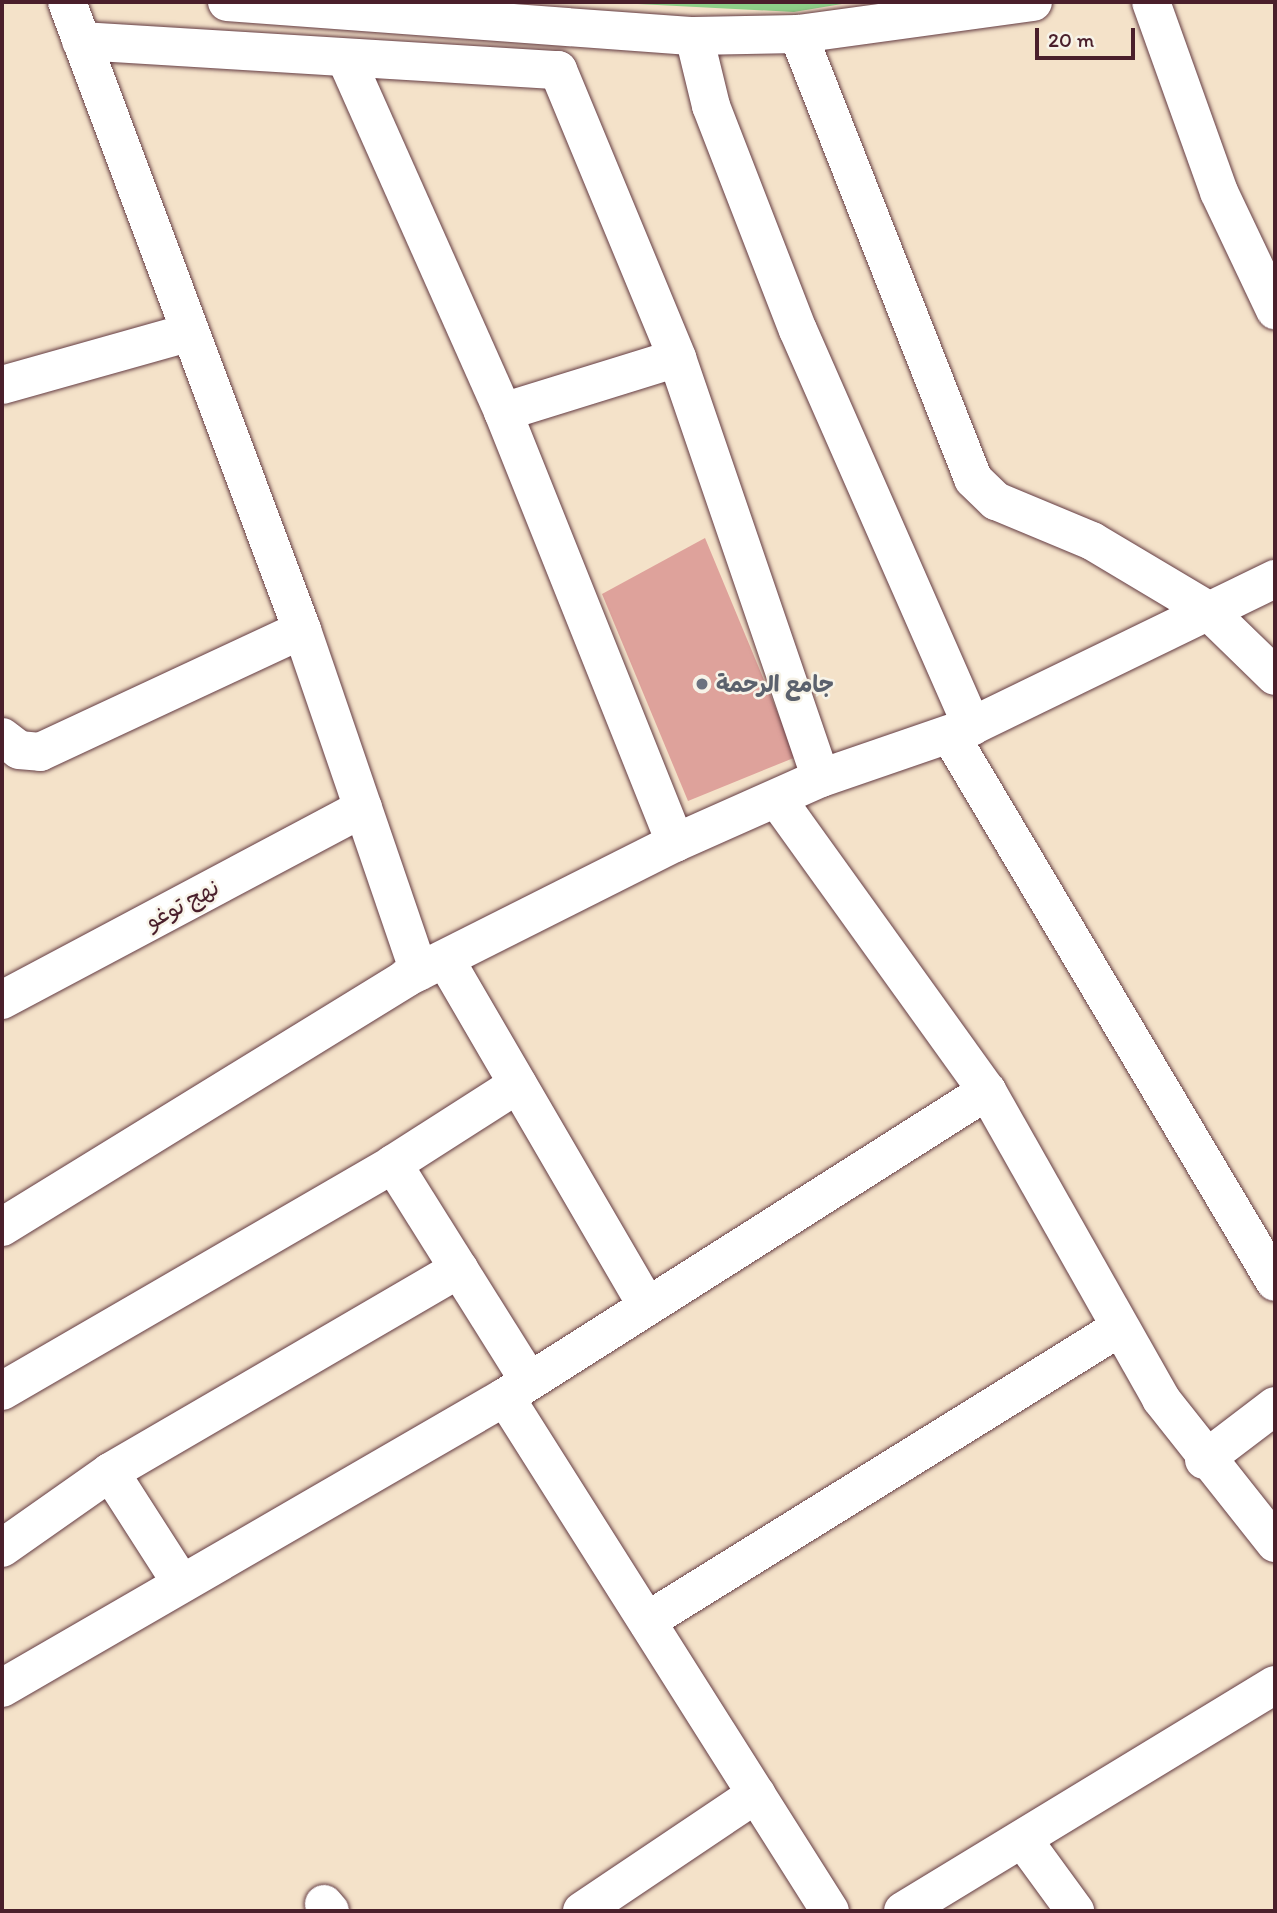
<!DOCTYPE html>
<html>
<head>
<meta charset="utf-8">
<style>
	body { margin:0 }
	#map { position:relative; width:1277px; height:1913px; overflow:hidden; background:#f4e2c9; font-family:Itim,"Playpen Sans Arabic",sans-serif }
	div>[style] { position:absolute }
	.green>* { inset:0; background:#8dd088 }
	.building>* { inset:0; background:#dea29b }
	.roads { filter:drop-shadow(0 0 2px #643c43) drop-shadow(0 0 2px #643c43) }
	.minor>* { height:38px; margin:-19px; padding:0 19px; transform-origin:19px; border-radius:19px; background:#fff }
	.dots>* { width:19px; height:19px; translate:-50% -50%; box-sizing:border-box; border:4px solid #f7f3e8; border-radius:50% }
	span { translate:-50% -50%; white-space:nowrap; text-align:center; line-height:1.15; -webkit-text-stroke:5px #f7f3e8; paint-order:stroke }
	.worship-label { font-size:23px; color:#5b616d; font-weight:700 }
	.left { translate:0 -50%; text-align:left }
	.street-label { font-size:23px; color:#4a1f2b }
	.frame { position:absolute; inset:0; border:4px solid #4a1f2b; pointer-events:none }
	.scale { position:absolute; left:1035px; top:28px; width:100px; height:32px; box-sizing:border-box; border:4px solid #4a1f2b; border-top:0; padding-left:9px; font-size:21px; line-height:24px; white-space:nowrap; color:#4a1f2b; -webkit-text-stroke:5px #f7f3e8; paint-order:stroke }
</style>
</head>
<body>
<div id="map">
	<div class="green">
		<div style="clip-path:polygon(599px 2px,854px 2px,794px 12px)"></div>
	</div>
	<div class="building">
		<div style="clip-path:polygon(705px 538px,796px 757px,688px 801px,602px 594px)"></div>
	</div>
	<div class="roads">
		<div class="minor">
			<div style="left:67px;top:2px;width:671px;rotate:69.48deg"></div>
			<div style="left:302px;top:630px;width:361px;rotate:71.1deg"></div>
			<div style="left:227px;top:2px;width:468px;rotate:4.2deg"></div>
			<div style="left:694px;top:36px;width:104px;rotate:-1.1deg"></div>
			<div style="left:1033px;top:2px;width:237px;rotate:172.2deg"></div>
			<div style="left:798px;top:34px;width:478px;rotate:68.5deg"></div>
			<div style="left:973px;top:479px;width:32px;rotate:44deg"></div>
			<div style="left:996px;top:501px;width:104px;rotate:22.6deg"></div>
			<div style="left:1092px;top:541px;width:133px;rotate:30.8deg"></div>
			<div style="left:1206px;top:609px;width:96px;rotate:44.2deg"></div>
			<div style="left:1151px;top:2px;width:202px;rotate:70.3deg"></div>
			<div style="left:1219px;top:192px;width:131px;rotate:64.6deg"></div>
			<div style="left:694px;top:36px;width:72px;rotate:76.3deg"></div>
			<div style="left:711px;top:106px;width:240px;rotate:68.8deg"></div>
			<div style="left:798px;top:330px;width:433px;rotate:66.3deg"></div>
			<div style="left:81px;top:41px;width:478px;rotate:3.5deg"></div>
			<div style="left:558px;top:70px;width:312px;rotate:67.5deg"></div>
			<div style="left:677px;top:358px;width:444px;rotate:71.1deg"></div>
			<div style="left:346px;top:59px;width:386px;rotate:66deg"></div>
			<div style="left:503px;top:412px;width:464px;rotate:68.2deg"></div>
			<div style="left:2px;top:385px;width:195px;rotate:-15.7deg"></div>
			<div style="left:503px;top:412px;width:182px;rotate:-17.2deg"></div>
			<div style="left:950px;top:735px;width:636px;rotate:59.28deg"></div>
			<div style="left:2px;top:737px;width:21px;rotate:37deg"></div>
			<div style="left:19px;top:750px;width:21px;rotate:5deg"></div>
			<div style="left:40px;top:752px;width:289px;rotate:-25deg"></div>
			<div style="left:777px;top:799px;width:360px;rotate:54.3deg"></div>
			<div style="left:987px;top:1091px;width:354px;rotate:60.5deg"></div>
			<div style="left:1161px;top:1399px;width:184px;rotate:51.6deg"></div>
			<div style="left:445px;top:959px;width:398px;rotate:59.8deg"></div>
			<div style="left:2px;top:1000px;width:409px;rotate:-28deg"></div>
			<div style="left:393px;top:1164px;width:148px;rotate:-32.6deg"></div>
			<div style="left:2px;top:1227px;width:475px;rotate:-31.6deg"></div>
			<div style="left:406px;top:978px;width:301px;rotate:-26.7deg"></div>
			<div style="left:675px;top:843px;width:160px;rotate:-24deg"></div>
			<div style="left:821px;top:778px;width:160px;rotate:-19deg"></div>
			<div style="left:972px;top:726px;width:337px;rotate:-25.9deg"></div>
			<div style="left:2px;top:1391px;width:452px;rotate:-30.1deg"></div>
			<div style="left:393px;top:1164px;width:256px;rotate:57.9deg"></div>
			<div style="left:505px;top:1397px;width:608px;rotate:57.7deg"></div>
			<div style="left:1204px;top:1460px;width:89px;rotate:-37.3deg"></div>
			<div style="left:110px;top:1472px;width:130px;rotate:57.3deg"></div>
			<div style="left:2px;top:1548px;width:132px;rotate:-35.1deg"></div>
			<div style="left:110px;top:1472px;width:404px;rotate:-30.2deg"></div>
			<div style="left:647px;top:1621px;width:556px;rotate:-31.83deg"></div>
			<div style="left:2px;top:1688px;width:581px;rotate:-30.05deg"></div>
			<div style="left:505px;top:1397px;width:571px;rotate:-32.41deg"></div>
			<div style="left:1024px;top:1841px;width:87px;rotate:53.9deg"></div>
			<div style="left:324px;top:1904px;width:9px;rotate:49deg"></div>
			<div style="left:582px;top:1911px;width:210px;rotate:-33.9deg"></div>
			<div style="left:903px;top:1911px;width:435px;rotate:-31.3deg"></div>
		</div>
	</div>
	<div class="dots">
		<div style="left:702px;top:684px;background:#6b7280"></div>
	</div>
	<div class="worship-label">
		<span class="left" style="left:716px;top:684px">جامع الرحمة</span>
	</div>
	<div class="street-label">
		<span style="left:182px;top:904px;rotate:-28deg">نهج توغو</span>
	</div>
	<div class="frame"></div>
	<div class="scale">20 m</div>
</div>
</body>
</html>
